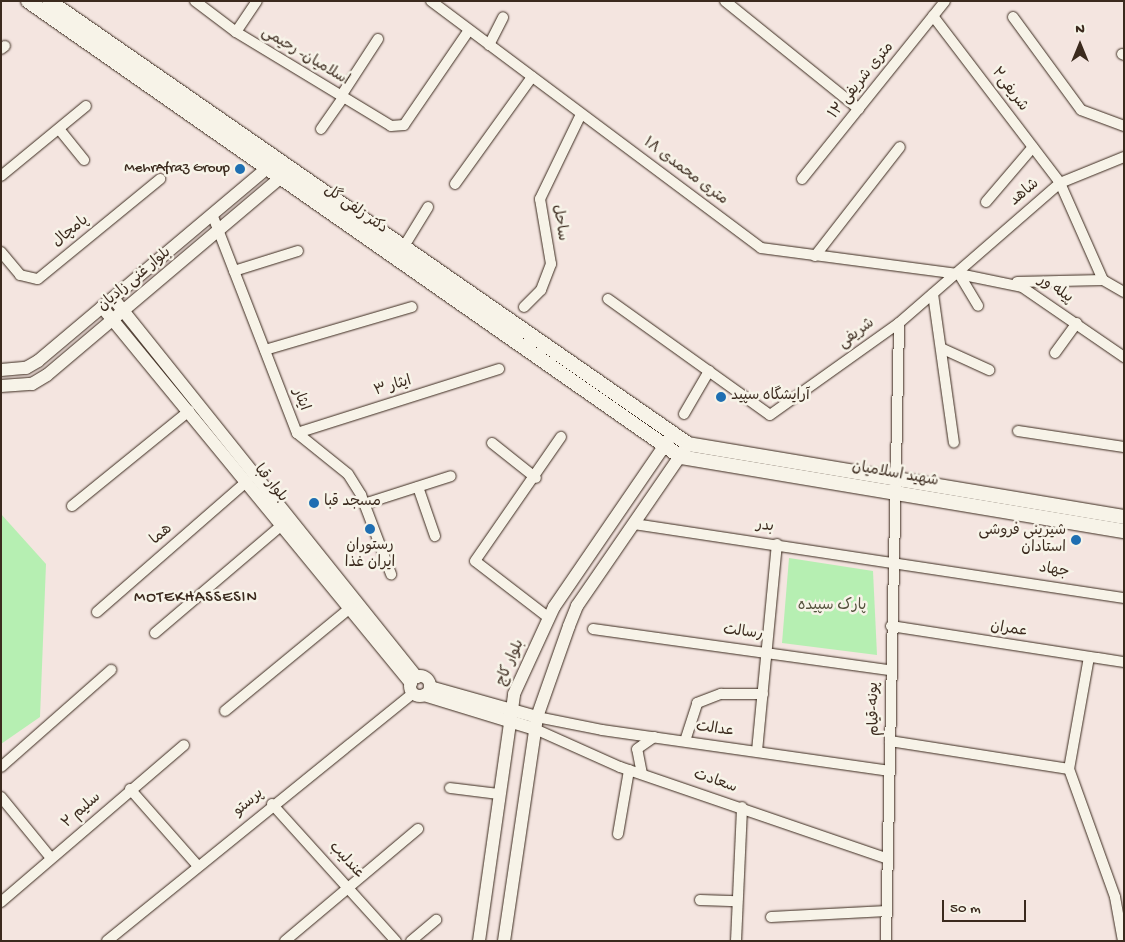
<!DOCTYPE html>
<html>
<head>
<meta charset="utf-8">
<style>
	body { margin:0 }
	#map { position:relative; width:1125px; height:942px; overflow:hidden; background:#f4e5e0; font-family:"Gochi Hand","Playpen Sans Arabic",sans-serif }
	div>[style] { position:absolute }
	.green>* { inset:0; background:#b6efb2 }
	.roads { filter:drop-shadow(0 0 1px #3b2a1e) drop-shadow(0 0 1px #3b2a1e) }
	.minor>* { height:10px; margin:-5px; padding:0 5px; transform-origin:5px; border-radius:5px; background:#f7f3e8 }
	.tertiary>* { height:12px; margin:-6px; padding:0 6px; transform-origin:6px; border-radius:6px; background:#f7f3e8 }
	.tertiary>.ring { margin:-6px; padding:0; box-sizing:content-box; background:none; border:12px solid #f7f3e8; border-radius:50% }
	.secondary>* { height:14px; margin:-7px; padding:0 7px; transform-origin:7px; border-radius:7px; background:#f7f3e8 }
	.dots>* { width:14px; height:14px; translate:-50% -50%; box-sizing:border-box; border:2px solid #f7f3e8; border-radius:50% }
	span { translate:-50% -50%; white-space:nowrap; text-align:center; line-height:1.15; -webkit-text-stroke:5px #f7f3e8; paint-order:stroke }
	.street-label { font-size:15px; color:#3b2a1e }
	.poi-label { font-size:15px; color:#3b2a1e }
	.right { translate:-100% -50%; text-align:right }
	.left { translate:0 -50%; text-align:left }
	.park-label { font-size:15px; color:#54513c }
	.neighbourhood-label { font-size:16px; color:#3b2a1e; letter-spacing:1px }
	.frame { position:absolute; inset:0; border:2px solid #3b2a1e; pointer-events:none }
	.north { position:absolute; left:1055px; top:20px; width:50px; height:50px; -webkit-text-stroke:4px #f7f3e8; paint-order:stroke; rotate:0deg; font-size:14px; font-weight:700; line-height:20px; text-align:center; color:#3b2a1e }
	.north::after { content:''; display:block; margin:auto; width:18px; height:22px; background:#3b2a1e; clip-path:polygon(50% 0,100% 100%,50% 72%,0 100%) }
	.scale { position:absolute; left:942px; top:900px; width:84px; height:22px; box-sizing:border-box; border:2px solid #3b2a1e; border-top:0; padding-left:6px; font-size:15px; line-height:18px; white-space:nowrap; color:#3b2a1e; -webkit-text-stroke:4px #f7f3e8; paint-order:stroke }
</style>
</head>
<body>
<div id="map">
	<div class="green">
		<div style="clip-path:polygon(1px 514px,46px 564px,40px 717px,1px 744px)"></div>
		<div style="clip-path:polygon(789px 558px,873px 571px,877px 655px,782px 643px)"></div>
	</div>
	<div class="roads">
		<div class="minor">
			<div style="left:195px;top:1px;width:51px;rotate:37.1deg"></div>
			<div style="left:236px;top:32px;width:181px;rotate:31.2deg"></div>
			<div style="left:391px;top:126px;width:13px;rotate:-4deg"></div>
			<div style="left:404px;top:125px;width:115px;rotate:-55.6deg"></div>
			<div style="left:431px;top:1px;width:412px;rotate:36.8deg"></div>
			<div style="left:761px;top:248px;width:200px;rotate:7.5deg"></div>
			<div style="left:959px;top:274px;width:64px;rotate:11.7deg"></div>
			<div style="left:1022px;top:287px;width:124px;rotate:34.5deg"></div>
			<div style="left:725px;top:1px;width:172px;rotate:38.9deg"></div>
			<div style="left:933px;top:16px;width:210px;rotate:52.7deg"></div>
			<div style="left:1060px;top:183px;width:106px;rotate:66.1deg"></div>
			<div style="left:1103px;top:280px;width:24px;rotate:30deg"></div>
			<div style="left:1013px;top:17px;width:115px;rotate:53.8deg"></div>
			<div style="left:1081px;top:110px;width:46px;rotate:20.4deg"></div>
			<div style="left:236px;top:32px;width:37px;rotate:-56deg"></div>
			<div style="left:489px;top:45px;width:31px;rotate:-63deg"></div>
			<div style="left:1px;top:49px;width:5px;rotate:-37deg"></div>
			<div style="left:1122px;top:54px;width:2px;rotate:27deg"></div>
			<div style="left:341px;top:96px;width:68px;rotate:-57deg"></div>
			<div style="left:59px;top:129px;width:40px;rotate:51deg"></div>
			<div style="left:321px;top:129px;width:39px;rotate:-55deg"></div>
			<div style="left:1px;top:176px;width:110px;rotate:-39.5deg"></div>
			<div style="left:802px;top:179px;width:228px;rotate:-51.2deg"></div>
			<div style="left:455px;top:184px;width:132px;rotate:-54.3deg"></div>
			<div style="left:986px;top:202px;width:72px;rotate:-49.5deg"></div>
			<div style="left:212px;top:214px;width:235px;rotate:68.8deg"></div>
			<div style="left:297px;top:433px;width:65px;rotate:38.8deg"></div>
			<div style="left:348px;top:474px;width:25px;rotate:58deg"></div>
			<div style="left:361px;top:495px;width:85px;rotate:69.2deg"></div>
			<div style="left:403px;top:248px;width:48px;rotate:-58.6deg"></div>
			<div style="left:1px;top:252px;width:30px;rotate:50deg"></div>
			<div style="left:20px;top:275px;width:18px;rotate:13deg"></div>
			<div style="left:38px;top:279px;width:158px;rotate:-39.3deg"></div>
			<div style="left:815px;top:256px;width:138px;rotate:-52.1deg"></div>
			<div style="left:234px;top:271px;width:67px;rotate:-17.4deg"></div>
			<div style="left:959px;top:274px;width:37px;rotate:59deg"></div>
			<div style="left:1017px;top:282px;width:86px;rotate:-1.3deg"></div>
			<div style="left:933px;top:294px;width:150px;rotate:82deg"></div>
			<div style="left:608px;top:299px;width:199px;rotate:35.6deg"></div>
			<div style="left:770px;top:415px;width:158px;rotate:-35.5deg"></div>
			<div style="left:899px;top:323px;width:213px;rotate:-41deg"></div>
			<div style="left:1060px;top:183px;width:69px;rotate:-22.1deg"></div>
			<div style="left:524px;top:307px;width:24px;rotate:-45deg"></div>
			<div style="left:541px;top:290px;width:28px;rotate:-69deg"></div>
			<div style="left:551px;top:264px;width:66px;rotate:-99.6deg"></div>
			<div style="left:540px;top:199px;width:94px;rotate:-64.2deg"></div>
			<div style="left:943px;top:349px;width:51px;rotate:24.5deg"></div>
			<div style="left:265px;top:350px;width:153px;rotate:-16.3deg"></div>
			<div style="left:1055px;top:353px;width:37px;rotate:-54deg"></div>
			<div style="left:684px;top:414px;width:50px;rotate:-59.8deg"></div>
			<div style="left:1018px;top:431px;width:107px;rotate:8.6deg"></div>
			<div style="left:297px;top:433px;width:212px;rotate:-17.6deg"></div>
			<div style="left:492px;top:443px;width:56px;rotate:38.5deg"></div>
			<div style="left:418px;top:487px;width:52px;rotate:70.9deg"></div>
			<div style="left:364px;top:504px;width:91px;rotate:-17.8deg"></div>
			<div style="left:72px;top:506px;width:151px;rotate:-39.1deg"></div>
			<div style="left:634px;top:524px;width:496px;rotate:8.6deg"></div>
			<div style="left:97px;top:612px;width:199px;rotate:-41.1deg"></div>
			<div style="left:549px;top:618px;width:93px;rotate:-142.4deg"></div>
			<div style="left:475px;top:561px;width:151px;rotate:-55.3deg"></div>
			<div style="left:891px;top:626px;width:236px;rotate:8.8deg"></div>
			<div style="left:593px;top:629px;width:299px;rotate:7.9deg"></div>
			<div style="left:155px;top:633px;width:167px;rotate:-40.4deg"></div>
			<div style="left:1089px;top:657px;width:114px;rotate:100.1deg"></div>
			<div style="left:1069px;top:769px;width:136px;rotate:70.2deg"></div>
			<div style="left:1115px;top:897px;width:45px;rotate:79.7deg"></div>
			<div style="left:225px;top:711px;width:162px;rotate:-39.5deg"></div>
			<div style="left:537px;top:717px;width:66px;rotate:11.3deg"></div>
			<div style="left:602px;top:730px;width:291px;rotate:8.1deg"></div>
			<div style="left:535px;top:729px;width:93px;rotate:24.1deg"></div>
			<div style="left:620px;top:767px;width:283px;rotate:18.9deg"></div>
			<div style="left:685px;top:741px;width:40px;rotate:-72deg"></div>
			<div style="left:697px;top:703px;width:26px;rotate:-21deg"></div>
			<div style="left:721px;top:694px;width:42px"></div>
			<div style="left:890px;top:741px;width:181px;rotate:8.9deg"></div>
			<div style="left:757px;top:751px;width:208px;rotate:-84.5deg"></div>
			<div style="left:1px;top:767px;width:147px;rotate:-41.4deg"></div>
			<div style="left:642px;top:774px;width:25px;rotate:-101deg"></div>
			<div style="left:637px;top:749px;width:21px;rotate:-35deg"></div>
			<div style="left:450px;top:788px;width:48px;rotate:7.1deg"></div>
			<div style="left:130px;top:789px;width:101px;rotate:48.6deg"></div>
			<div style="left:1px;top:797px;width:79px;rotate:50.7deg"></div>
			<div style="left:272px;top:804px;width:185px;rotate:47.9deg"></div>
			<div style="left:618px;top:834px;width:65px;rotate:-80.2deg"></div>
			<div style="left:700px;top:900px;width:37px;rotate:2deg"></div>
			<div style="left:1px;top:902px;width:241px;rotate:-40.6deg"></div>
			<div style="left:771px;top:917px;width:116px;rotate:-3deg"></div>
			<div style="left:107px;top:941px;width:394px;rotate:-39deg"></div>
			<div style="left:285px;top:941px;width:174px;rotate:-40.1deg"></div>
			<div style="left:411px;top:941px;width:33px;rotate:-40deg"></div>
			<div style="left:736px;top:941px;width:134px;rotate:-87.4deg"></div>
			<div style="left:886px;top:941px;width:618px;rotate:-88.79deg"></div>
		</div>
		<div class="tertiary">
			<div style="left:113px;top:298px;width:486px;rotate:51.3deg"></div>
			<div style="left:102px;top:307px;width:487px;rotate:50.6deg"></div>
			<div style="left:1px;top:370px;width:25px;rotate:-5deg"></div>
			<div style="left:26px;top:368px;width:14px;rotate:-30deg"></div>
			<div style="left:38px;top:361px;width:309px;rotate:-40.1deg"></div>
			<div style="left:1px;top:386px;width:31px;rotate:-4deg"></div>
			<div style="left:32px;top:384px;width:17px;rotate:-31deg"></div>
			<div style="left:47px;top:375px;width:316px;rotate:-40.2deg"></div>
			<div class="ring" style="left:410px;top:676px;width:8px;height:8px"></div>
			<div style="left:430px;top:687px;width:111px;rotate:15.7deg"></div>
			<div style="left:424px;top:695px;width:116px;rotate:17deg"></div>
			<div style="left:479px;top:941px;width:249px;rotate:-81.9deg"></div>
			<div style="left:514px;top:694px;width:96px;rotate:-65.3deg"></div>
			<div style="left:554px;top:607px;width:204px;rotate:-55.6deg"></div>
			<div style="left:504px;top:941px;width:226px;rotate:-81.6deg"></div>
			<div style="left:537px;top:717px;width:96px;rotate:-70.6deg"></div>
			<div style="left:569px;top:626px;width:22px;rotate:-68deg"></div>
			<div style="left:577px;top:606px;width:191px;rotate:-55.5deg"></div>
		</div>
		<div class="secondary">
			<div style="left:28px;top:1px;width:796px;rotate:34.93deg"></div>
			<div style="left:681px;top:457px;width:449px;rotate:9.5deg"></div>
			<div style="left:49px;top:1px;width:778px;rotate:34.73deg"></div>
			<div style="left:688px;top:444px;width:442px;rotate:9.5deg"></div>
		</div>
	</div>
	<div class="dots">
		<div style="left:240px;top:169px;background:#1f6fb2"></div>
		<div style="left:721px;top:397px;background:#1f6fb2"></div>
		<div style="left:314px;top:503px;background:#1f6fb2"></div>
		<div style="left:370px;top:529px;background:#1f6fb2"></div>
		<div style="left:1076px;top:540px;background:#1f6fb2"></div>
	</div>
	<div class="street-label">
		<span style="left:305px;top:57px;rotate:31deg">اسلامیان- رحیمی</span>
		<span style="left:862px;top:81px;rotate:-51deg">۱۲ متری شریفی</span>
		<span style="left:1009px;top:90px;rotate:53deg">شریفی۲</span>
		<span style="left:685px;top:172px;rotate:37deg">۱۸ متری محمدی</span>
		<span style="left:1025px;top:193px;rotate:-40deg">شاهد</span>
		<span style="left:355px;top:210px;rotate:35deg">دکتر زلفی گل</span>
		<span style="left:559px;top:223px;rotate:81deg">ساحل</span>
		<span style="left:71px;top:232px;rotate:-39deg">پامچال</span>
		<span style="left:135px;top:280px;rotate:-40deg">بلوار غنی زادیان</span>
		<span style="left:1055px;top:290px;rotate:33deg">پیله ور</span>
		<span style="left:857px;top:334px;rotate:-36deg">شریفی</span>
		<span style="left:393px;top:387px;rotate:-17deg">ایثار ۳</span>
		<span style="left:300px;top:400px;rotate:69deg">ایثار</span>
		<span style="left:895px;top:475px;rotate:10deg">شهید اسلامیان</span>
		<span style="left:270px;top:484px;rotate:51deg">بلوار قبا</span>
		<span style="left:765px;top:527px;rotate:8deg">بدر</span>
		<span style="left:162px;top:535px;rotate:-41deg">هما</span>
		<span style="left:1054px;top:571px;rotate:9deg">جهاد</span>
		<span style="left:1009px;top:630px;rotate:9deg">عمران</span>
		<span style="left:743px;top:633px;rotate:7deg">رسالت</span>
		<span style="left:511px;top:663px;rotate:-66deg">بلوار کاج</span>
		<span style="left:875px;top:709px;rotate:-91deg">پونه-قیام</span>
		<span style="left:715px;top:730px;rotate:8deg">عدالت</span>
		<span style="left:715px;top:782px;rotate:19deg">سعادت</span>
		<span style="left:249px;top:803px;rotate:-40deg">پرستو</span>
		<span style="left:82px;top:811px;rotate:-41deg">سلیم ۲</span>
		<span style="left:346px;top:861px;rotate:47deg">عندلیب</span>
	</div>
	<div class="poi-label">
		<span class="right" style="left:230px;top:169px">MehrAfraz Group</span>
		<span class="left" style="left:731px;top:397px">آرایشگاه سپید</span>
		<span class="left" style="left:324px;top:503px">مسجد قبا</span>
		<span class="right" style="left:1066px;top:540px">شیرینی فروشی<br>استادان</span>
		<span style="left:370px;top:555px">رستوران<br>ایران غذا</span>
	</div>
	<div class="park-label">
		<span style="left:832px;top:607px">پارک سپیده</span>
	</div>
	<div class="neighbourhood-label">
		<span style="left:196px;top:599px">MOTEKHASSESIN</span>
	</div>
	<div class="frame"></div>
	<div class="north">N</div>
	<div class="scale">50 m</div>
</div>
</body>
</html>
